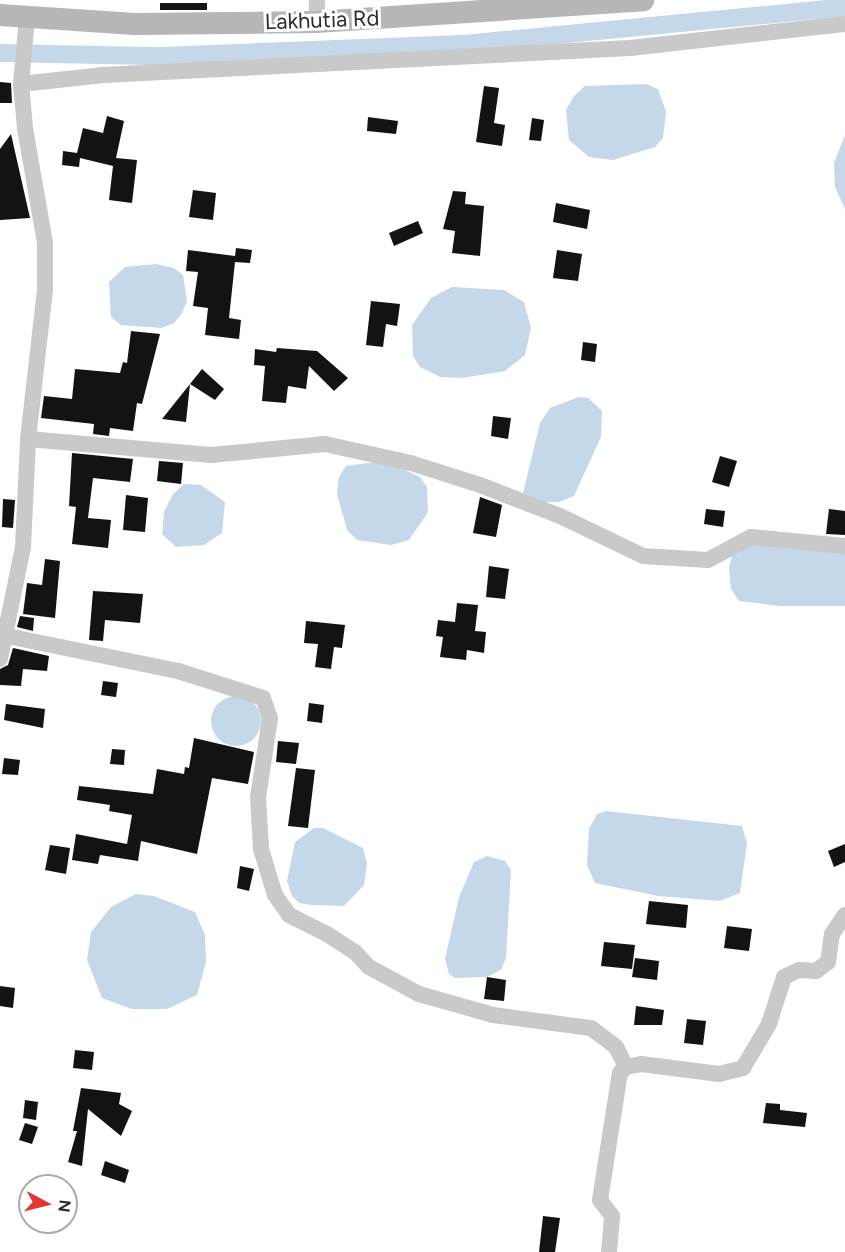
<!DOCTYPE html>
<html>
<head>
<meta charset="utf-8">
<style>
	body { margin:0 }
	#map { position:relative; width:845px; height:1252px; overflow:hidden; background:#fff; font-family:Figtree,sans-serif }
	div>[style] { position:absolute }
	.water>* { inset:0; background:#c5d8ea }
	.round { border-radius:50% }
	.canal>* { height:18px; margin:-9px; padding:0 9px; transform-origin:9px; border-radius:9px; background:#c5d8ea }
	.building>* { inset:0; background:#131313 }
	.street>* { height:16px; margin:-8px; padding:0 8px; transform-origin:8px; border-radius:8px; background:#c9c9c9 }
	.secondary>* { height:22px; margin:-11px; padding:0 11px; transform-origin:11px; border-radius:11px; background:#b6b6b6 }
	span { translate:-50% -50%; white-space:nowrap; text-align:center; line-height:1.15; -webkit-text-stroke:6px #fff; paint-order:stroke }
	.street-label { font-size:22px; color:#2c2c2c }
	.north { position:absolute; left:18px; top:1174px; width:60px; height:60px; box-sizing:border-box; background:#fff; border:2px solid #ababab; border-radius:50%; rotate:97deg; font-size:16px; font-weight:700; line-height:24px; text-align:center; color:#2c2c2c }
	.north::after { content:''; display:block; margin:auto; width:21px; height:27px; background:#e2362f; clip-path:polygon(50% 0,100% 100%,50% 72%,0 100%) }
</style>
</head>
<body>
<div id="map">
	<div class="water">
		<div style="clip-path:polygon(646px 84px,658px 89px,666px 112px,663px 138px,655px 147px,613px 160px,589px 157px,569px 140px,566px 110px,574px 96px,585px 86px)"></div>
		<div style="clip-path:polygon(845px 135px,845px 209px,835px 187px,834px 163px)"></div>
		<div style="clip-path:polygon(156px 264px,174px 268px,183px 275px,187px 301px,182px 313px,174px 323px,162px 328px,121px 325px,111px 317px,109px 282px,125px 267px)"></div>
		<div style="clip-path:polygon(452px 287px,504px 290px,524px 302px,531px 328px,525px 355px,505px 371px,462px 378px,440px 377px,420px 367px,413px 356px,412px 325px,431px 298px)"></div>
		<div style="clip-path:polygon(579px 397px,588px 398px,602px 411px,601px 437px,574px 496px,559px 502px,537px 502px,523px 493px,540px 423px,550px 408px)"></div>
		<div style="clip-path:polygon(376px 462px,403px 469px,420px 477px,427px 487px,428px 512px,409px 540px,391px 545px,357px 540px,347px 530px,337px 494px,339px 477px,346px 466px)"></div>
		<div style="clip-path:polygon(184px 484px,201px 485px,225px 502px,222px 533px,204px 545px,176px 547px,162px 534px,164px 512px,173px 494px)"></div>
		<div style="clip-path:polygon(745px 544px,845px 549px,845px 606px,780px 606px,739px 601px,731px 589px,729px 568px,732px 555px)"></div>
		<div class="round" style="left:211px;top:696px;width:50px;height:50px"></div>
		<div style="clip-path:polygon(606px 811px,742px 826px,747px 843px,740px 893px,720px 901px,658px 896px,595px 883px,587px 865px,589px 829px,597px 814px)"></div>
		<div style="clip-path:polygon(314px 828px,323px 828px,363px 848px,367px 864px,364px 885px,344px 906px,311px 905px,299px 903px,292px 896px,287px 881px,295px 842px)"></div>
		<div style="clip-path:polygon(487px 856px,505px 861px,511px 870px,506px 958px,501px 970px,487px 977px,455px 978px,449px 974px,445px 959px,459px 897px,474px 862px)"></div>
		<div style="clip-path:polygon(136px 894px,154px 896px,195px 912px,205px 935px,206px 962px,197px 995px,167px 1009px,132px 1009px,102px 998px,87px 960px,91px 932px,111px 907px)"></div>
	</div>
	<div class="canal">
		<div style="left:0;top:53px;width:163px;rotate:1.1deg"></div>
		<div style="left:163px;top:56px;width:300px;rotate:-2.3deg"></div>
		<div style="left:463px;top:44px;width:384px;rotate:-5.5deg"></div>
	</div>
	<div class="building">
		<div style="clip-path:polygon(160px 3px,207px 3px,207px 10px,160px 10px)"></div>
		<div style="clip-path:polygon(0 82px,11px 83px,12px 103px,0 103px)"></div>
		<div style="clip-path:polygon(484px 86px,499px 88px,494px 123px,505px 125px,502px 146px,476px 142px)"></div>
		<div style="clip-path:polygon(107px 116px,124px 121px,116px 158px,137px 160px,132px 203px,109px 200px,113px 166px,80px 158px,79px 167px,62px 165px,63px 151px,77px 153px,83px 128px,103px 133px)"></div>
		<div style="clip-path:polygon(368px 117px,398px 121px,396px 134px,367px 131px)"></div>
		<div style="clip-path:polygon(532px 118px,544px 120px,541px 141px,529px 140px)"></div>
		<div style="clip-path:polygon(11px 134px,30px 218px,0 220px,0 149px)"></div>
		<div style="clip-path:polygon(193px 190px,216px 193px,213px 220px,189px 217px)"></div>
		<div style="clip-path:polygon(453px 191px,466px 192px,465px 204px,484px 206px,480px 256px,452px 253px,455px 231px,443px 229px)"></div>
		<div style="clip-path:polygon(556px 203px,590px 210px,587px 229px,553px 222px)"></div>
		<div style="clip-path:polygon(418px 221px,423px 233px,394px 246px,389px 233px)"></div>
		<div style="clip-path:polygon(236px 248px,252px 250px,250px 263px,235px 262px,229px 318px,241px 320px,239px 339px,205px 335px,208px 308px,193px 306px,198px 272px,186px 271px,188px 250px,235px 256px)"></div>
		<div style="clip-path:polygon(557px 250px,582px 254px,578px 281px,553px 278px)"></div>
		<div style="clip-path:polygon(371px 301px,400px 304px,397px 326px,386px 324px,383px 347px,366px 345px)"></div>
		<div style="clip-path:polygon(131px 331px,160px 334px,142px 404px,137px 403px,133px 431px,110px 428px,109px 436px,93px 434px,94px 424px,41px 418px,44px 396px,72px 399px,75px 369px,120px 373px,123px 362px,127px 363px)"></div>
		<div style="clip-path:polygon(583px 342px,597px 344px,595px 362px,581px 360px)"></div>
		<div style="clip-path:polygon(277px 348px,317px 351px,348px 378px,334px 391px,309px 366px,306px 389px,288px 386px,286px 403px,262px 401px,265px 366px,254px 365px,255px 349px,276px 352px)"></div>
		<div style="clip-path:polygon(202px 369px,224px 389px,215px 400px,190px 384px)"></div>
		<div style="clip-path:polygon(190px 384px,186px 422px,162px 419px)"></div>
		<div style="clip-path:polygon(493px 416px,511px 418px,508px 439px,491px 436px)"></div>
		<div style="clip-path:polygon(72px 453px,133px 459px,130px 482px,93px 478px,88px 518px,111px 520px,108px 548px,72px 544px,76px 507px,69px 506px)"></div>
		<div style="clip-path:polygon(720px 456px,737px 461px,729px 487px,712px 482px)"></div>
		<div style="clip-path:polygon(159px 461px,183px 463px,181px 484px,157px 481px)"></div>
		<div style="clip-path:polygon(126px 495px,148px 498px,145px 532px,123px 530px)"></div>
		<div style="clip-path:polygon(480px 497px,502px 505px,496px 537px,473px 533px)"></div>
		<div style="clip-path:polygon(3px 499px,15px 500px,13px 528px,2px 527px)"></div>
		<div style="clip-path:polygon(706px 509px,725px 511px,723px 527px,704px 524px)"></div>
		<div style="clip-path:polygon(829px 509px,845px 511px,845px 535px,826px 534px)"></div>
		<div style="clip-path:polygon(45px 559px,60px 561px,55px 618px,23px 614px,27px 583px,42px 585px)"></div>
		<div style="clip-path:polygon(489px 566px,509px 569px,505px 599px,486px 597px)"></div>
		<div style="clip-path:polygon(93px 591px,143px 594px,140px 623px,105px 620px,103px 641px,89px 640px)"></div>
		<div style="clip-path:polygon(457px 603px,478px 605px,475px 631px,486px 632px,484px 653px,467px 650px,466px 660px,440px 657px,443px 637px,436px 636px,438px 620px,455px 622px)"></div>
		<div style="clip-path:polygon(20px 616px,34px 618px,33px 631px,17px 627px)"></div>
		<div style="clip-path:polygon(306px 621px,345px 625px,342px 648px,334px 647px,331px 669px,315px 667px,318px 644px,304px 643px)"></div>
		<div style="clip-path:polygon(13px 648px,49px 656px,47px 671px,23px 669px,21px 686px,0 685px,0 669px,8px 665px)"></div>
		<div style="clip-path:polygon(103px 681px,118px 683px,116px 697px,101px 695px)"></div>
		<div style="clip-path:polygon(309px 703px,324px 705px,322px 723px,307px 721px)"></div>
		<div style="clip-path:polygon(6px 704px,45px 709px,43px 728px,4px 720px)"></div>
		<div style="clip-path:polygon(194px 738px,254px 752px,248px 784px,212px 778px,197px 854px,141px 841px,138px 861px,100px 855px,98px 864px,72px 860px,76px 834px,127px 844px,132px 815px,109px 811px,110px 805px,77px 800px,79px 786px,153px 794px,157px 769px,184px 774px,185px 767px,189px 768px)"></div>
		<div style="clip-path:polygon(278px 741px,299px 743px,296px 764px,276px 762px)"></div>
		<div style="clip-path:polygon(112px 749px,125px 750px,124px 765px,110px 764px)"></div>
		<div style="clip-path:polygon(4px 758px,20px 760px,18px 775px,2px 774px)"></div>
		<div style="clip-path:polygon(296px 768px,315px 770px,308px 828px,288px 826px)"></div>
		<div style="clip-path:polygon(845px 844px,845px 862px,834px 867px,828px 851px)"></div>
		<div style="clip-path:polygon(50px 845px,70px 848px,66px 874px,45px 870px)"></div>
		<div style="clip-path:polygon(240px 866px,254px 869px,249px 891px,237px 888px)"></div>
		<div style="clip-path:polygon(649px 901px,688px 905px,686px 928px,646px 924px)"></div>
		<div style="clip-path:polygon(727px 926px,752px 929px,749px 951px,724px 948px)"></div>
		<div style="clip-path:polygon(604px 942px,635px 945px,632px 969px,601px 966px)"></div>
		<div style="clip-path:polygon(635px 958px,659px 961px,657px 980px,632px 977px)"></div>
		<div style="clip-path:polygon(487px 977px,506px 980px,504px 1001px,484px 999px)"></div>
		<div style="clip-path:polygon(0 986px,15px 988px,13px 1008px,0 1006px)"></div>
		<div style="clip-path:polygon(636px 1006px,664px 1010px,662px 1025px,634px 1025px)"></div>
		<div style="clip-path:polygon(687px 1019px,706px 1021px,703px 1045px,684px 1043px)"></div>
		<div style="clip-path:polygon(75px 1050px,94px 1052px,92px 1070px,73px 1068px)"></div>
		<div style="clip-path:polygon(81px 1088px,121px 1093px,119px 1104px,132px 1111px,121px 1136px,88px 1109px,82px 1166px,68px 1162px,77px 1131px,73px 1131px)"></div>
		<div style="clip-path:polygon(25px 1100px,38px 1102px,36px 1120px,23px 1118px)"></div>
		<div style="clip-path:polygon(766px 1103px,780px 1104px,780px 1110px,807px 1113px,805px 1127px,763px 1123px)"></div>
		<div style="clip-path:polygon(25px 1123px,38px 1127px,32px 1144px,19px 1140px)"></div>
		<div style="clip-path:polygon(105px 1161px,129px 1170px,125px 1183px,101px 1175px)"></div>
		<div style="clip-path:polygon(543px 1216px,560px 1218px,555px 1252px,539px 1252px)"></div>
	</div>
	<div class="street">
		<div style="left:316px;top:22px;width:22px;rotate:-87deg"></div>
		<div style="left:21px;top:84px;width:83px;rotate:-6.2deg"></div>
		<div style="left:104px;top:75px;width:527px;rotate:-2.94deg"></div>
		<div style="left:630px;top:48px;width:216px;rotate:-6.4deg"></div>
		<div style="left:28px;top:439px;width:184px;rotate:5deg"></div>
		<div style="left:211px;top:455px;width:115px;rotate:-5.5deg"></div>
		<div style="left:325px;top:444px;width:88px;rotate:12.5deg"></div>
		<div style="left:411px;top:463px;width:72px;rotate:17.7deg"></div>
		<div style="left:480px;top:485px;width:86px;rotate:21.2deg"></div>
		<div style="left:560px;top:516px;width:92px;rotate:25.7deg"></div>
		<div style="left:643px;top:556px;width:65px;rotate:3.5deg"></div>
		<div style="left:708px;top:560px;width:49px;rotate:-28.1deg"></div>
		<div style="left:751px;top:537px;width:94px;rotate:5.5deg"></div>
		<div style="left:7px;top:636px;width:175px;rotate:11.6deg"></div>
		<div style="left:178px;top:671px;width:89px;rotate:17.6deg"></div>
		<div style="left:263px;top:698px;width:21px;rotate:71deg"></div>
		<div style="left:270px;top:718px;width:80px;rotate:98.6deg"></div>
		<div style="left:258px;top:797px;width:52px;rotate:86.7deg"></div>
		<div style="left:261px;top:849px;width:48px;rotate:73.1deg"></div>
		<div style="left:275px;top:895px;width:24px;rotate:55deg"></div>
		<div style="left:289px;top:915px;width:42px;rotate:26.6deg"></div>
		<div style="left:327px;top:934px;width:33px;rotate:33deg"></div>
		<div style="left:355px;top:952px;width:21px;rotate:47deg"></div>
		<div style="left:369px;top:967px;width:57px;rotate:28.4deg"></div>
		<div style="left:419px;top:994px;width:77px;rotate:15.8deg"></div>
		<div style="left:493px;top:1015px;width:99px;rotate:7.6deg"></div>
		<div style="left:591px;top:1028px;width:31px;rotate:37deg"></div>
		<div style="left:616px;top:1047px;width:22px;rotate:63deg"></div>
		<div style="left:0;top:659px;width:114px;rotate:-78.4deg"></div>
		<div style="left:23px;top:547px;width:108px;rotate:-87.3deg"></div>
		<div style="left:28px;top:439px;width:150px;rotate:-83.5deg"></div>
		<div style="left:45px;top:290px;width:47px;rotate:-90deg"></div>
		<div style="left:45px;top:243px;width:117px;rotate:-99.9deg"></div>
		<div style="left:25px;top:128px;width:44px;rotate:-95.2deg"></div>
		<div style="left:21px;top:84px;width:67px;rotate:-84.9deg"></div>
		<div style="left:609px;top:1252px;width:36px;rotate:-85deg"></div>
		<div style="left:612px;top:1216px;width:20px;rotate:-127deg"></div>
		<div style="left:600px;top:1200px;width:129px;rotate:-81.1deg"></div>
		<div style="left:620px;top:1073px;width:8px;rotate:-45deg"></div>
		<div style="left:626px;top:1067px;width:15px;rotate:-11deg"></div>
		<div style="left:641px;top:1064px;width:79px;rotate:7.3deg"></div>
		<div style="left:719px;top:1074px;width:25px;rotate:-14deg"></div>
		<div style="left:743px;top:1068px;width:51px;rotate:-59.4deg"></div>
		<div style="left:769px;top:1024px;width:49px;rotate:-72.3deg"></div>
		<div style="left:784px;top:977px;width:17px;rotate:-25deg"></div>
		<div style="left:799px;top:970px;width:17px;rotate:3deg"></div>
		<div style="left:816px;top:971px;width:15px;rotate:-37deg"></div>
		<div style="left:828px;top:962px;width:28px;rotate:-82deg"></div>
		<div style="left:832px;top:934px;width:23px;rotate:-56deg"></div>
	</div>
	<div class="secondary">
		<div style="left:0;top:15px;width:135px;rotate:3.8deg"></div>
		<div style="left:135px;top:24px;width:181px;rotate:-0.6deg"></div>
		<div style="left:316px;top:22px;width:328px;rotate:-3.8deg"></div>
	</div>
	<div class="street-label">
		<span style="left:322px;top:20px;rotate:-2deg">Lakhutia Rd</span>
	</div>
	<div class="north">N</div>
</div>
</body>
</html>
